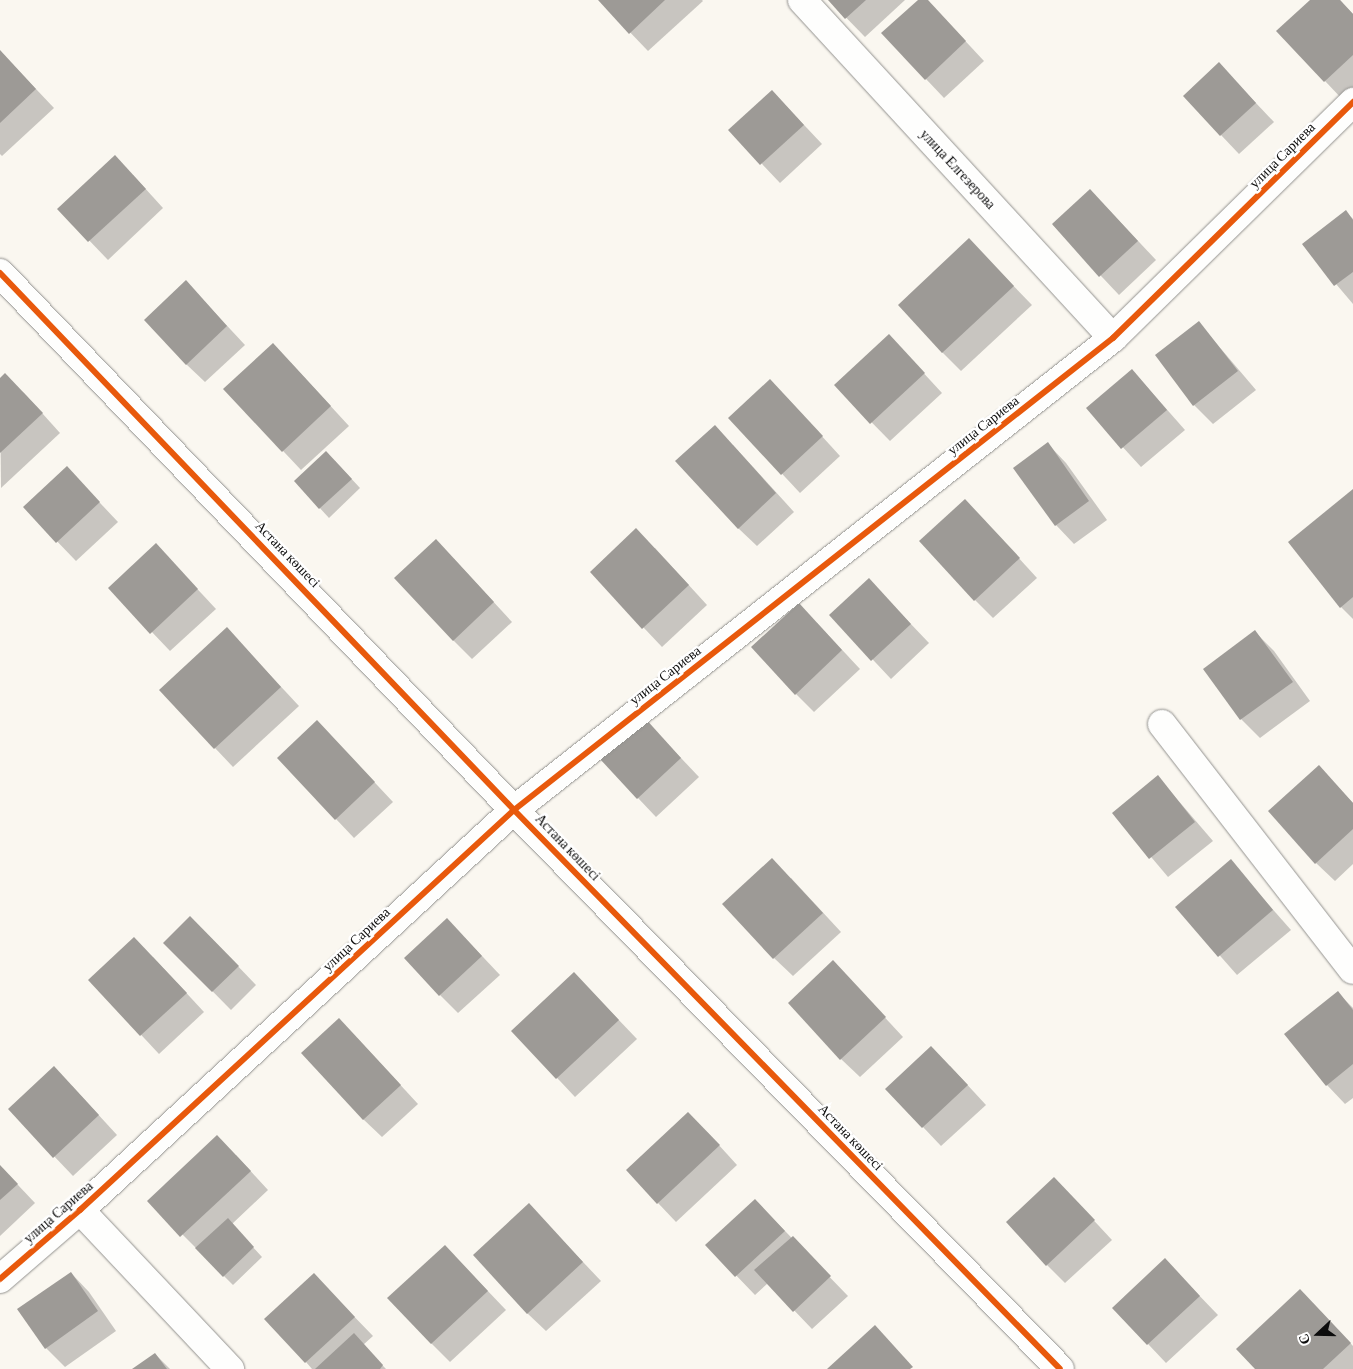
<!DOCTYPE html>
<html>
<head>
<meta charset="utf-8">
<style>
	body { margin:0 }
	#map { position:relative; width:1353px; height:1369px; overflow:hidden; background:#faf7f0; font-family:"Crimson Pro",serif }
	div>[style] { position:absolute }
	.shadow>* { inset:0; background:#0003 }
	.building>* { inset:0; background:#9d9a96 }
	.roads { filter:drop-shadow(0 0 1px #93928f) drop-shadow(0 0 1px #93928f) }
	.minor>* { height:28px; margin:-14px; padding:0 14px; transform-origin:14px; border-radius:14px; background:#fefefd }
	.cycleway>* { height:6px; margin:-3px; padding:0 3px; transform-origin:3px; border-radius:3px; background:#e8590c }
	span { translate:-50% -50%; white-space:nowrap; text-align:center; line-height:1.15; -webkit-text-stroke:5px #fff; paint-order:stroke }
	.street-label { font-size:14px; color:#0c0c0c }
	.north { position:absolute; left:1293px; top:1309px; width:50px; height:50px; -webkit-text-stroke:4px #fff; paint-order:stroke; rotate:249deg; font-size:14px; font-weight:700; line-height:20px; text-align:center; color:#0c0c0c }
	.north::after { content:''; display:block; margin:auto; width:18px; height:22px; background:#0c0c0c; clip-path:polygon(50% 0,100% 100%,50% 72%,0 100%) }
</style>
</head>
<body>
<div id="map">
	<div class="shadow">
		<div style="clip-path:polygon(599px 0,702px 0,703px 1px,648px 51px)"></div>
		<div style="clip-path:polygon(829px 0,905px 0,865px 37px)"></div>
		<div style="clip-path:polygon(920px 0,927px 0,984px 61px,944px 98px,926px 79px)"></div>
		<div style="clip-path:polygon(1312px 0,1340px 0,1353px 14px,1353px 91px,1343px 100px,1325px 81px)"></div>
		<div style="clip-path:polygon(0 51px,54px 108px,2px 156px,0 154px)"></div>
		<div style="clip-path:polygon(1237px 83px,1274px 122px,1239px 154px,1184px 96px)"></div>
		<div style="clip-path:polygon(772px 91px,822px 144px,780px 183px,730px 130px)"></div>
		<div style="clip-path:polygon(133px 175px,163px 208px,108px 260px,59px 209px)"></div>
		<div style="clip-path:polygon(1108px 209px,1156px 260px,1119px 295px,1053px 225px)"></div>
		<div style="clip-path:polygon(1346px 212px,1353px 219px,1353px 304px,1303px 245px)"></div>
		<div style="clip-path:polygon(969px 240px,1032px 305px,961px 371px,942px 352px)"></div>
		<div style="clip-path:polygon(204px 301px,245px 345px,205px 382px,186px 364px)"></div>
		<div style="clip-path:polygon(1199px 323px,1256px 390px,1213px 424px,1194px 405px)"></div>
		<div style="clip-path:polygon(907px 355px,942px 393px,890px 441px,835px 385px)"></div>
		<div style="clip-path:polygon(291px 363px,349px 426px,301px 470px,225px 389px)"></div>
		<div style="clip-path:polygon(1132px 370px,1185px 430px,1141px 467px,1087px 408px)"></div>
		<div style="clip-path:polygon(0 379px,24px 393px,60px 433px,1px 488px)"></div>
		<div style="clip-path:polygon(788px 399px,840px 456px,800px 493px,730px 418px)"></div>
		<div style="clip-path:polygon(1048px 444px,1066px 463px,1107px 520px,1074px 544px,1056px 525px)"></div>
		<div style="clip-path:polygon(733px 445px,794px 512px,757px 546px,738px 528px)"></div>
		<div style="clip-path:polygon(335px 461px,360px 488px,329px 518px,295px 481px)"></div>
		<div style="clip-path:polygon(85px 487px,118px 522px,76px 561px,24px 507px)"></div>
		<div style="clip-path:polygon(1353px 491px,1353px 619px,1341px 607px)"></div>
		<div style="clip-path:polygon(983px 519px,1037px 578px,993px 618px,975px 600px)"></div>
		<div style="clip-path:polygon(655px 548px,707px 605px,662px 647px,591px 572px)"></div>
		<div style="clip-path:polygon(454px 559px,512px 622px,472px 659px,453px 640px)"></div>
		<div style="clip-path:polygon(174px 564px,216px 609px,170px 651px,110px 588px)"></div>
		<div style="clip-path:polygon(887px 599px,929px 643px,891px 679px,831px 615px)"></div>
		<div style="clip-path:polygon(817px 623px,860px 669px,814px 712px,796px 694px)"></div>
		<div style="clip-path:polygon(1255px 632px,1274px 651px,1310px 701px,1260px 738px,1241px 719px)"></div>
		<div style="clip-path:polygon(245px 648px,299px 706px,233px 767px,161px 691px)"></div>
		<div style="clip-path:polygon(317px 721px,393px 802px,354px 838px,336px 819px)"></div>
		<div style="clip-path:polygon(662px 738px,699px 777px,656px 817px,601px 759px)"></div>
		<div style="clip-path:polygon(1158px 777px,1213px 841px,1168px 877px,1114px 813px)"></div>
		<div style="clip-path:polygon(1337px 786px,1353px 803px,1353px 864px,1335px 881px,1316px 863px)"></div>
		<div style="clip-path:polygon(1230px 861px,1291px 930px,1237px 975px,1177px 907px)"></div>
		<div style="clip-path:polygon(791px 878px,841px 932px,793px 976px,774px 958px)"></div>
		<div style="clip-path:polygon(209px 936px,256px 985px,231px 1010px,165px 943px)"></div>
		<div style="clip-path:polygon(465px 938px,500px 975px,458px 1013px,440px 995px)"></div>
		<div style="clip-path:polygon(153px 957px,204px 1012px,159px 1054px,90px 980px)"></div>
		<div style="clip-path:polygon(851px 981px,903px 1037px,860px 1077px,841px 1059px)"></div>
		<div style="clip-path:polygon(593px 993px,637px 1039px,575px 1097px,513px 1031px)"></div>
		<div style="clip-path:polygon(1338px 993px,1353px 1008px,1353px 1098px,1345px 1104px,1327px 1085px)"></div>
		<div style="clip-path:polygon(357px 1038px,418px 1104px,382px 1137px,363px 1119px)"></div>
		<div style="clip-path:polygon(950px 1066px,986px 1105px,941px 1146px,887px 1089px)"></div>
		<div style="clip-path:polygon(72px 1086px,117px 1135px,73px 1176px,9px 1109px)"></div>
		<div style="clip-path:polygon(707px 1132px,737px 1165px,676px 1222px,658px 1203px)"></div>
		<div style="clip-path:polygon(236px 1155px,268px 1190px,232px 1224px,262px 1257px,233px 1285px,149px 1201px)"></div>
		<div style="clip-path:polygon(0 1166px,35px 1203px,0 1236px)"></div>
		<div style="clip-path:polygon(1072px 1197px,1112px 1240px,1065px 1283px,1047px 1265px)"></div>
		<div style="clip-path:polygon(755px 1200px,848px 1296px,812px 1329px,768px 1283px,755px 1295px,707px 1245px)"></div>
		<div style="clip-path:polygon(547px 1224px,601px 1281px,546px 1331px,527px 1313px)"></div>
		<div style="clip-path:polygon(1165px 1260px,1218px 1315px,1166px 1363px,1114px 1308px)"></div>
		<div style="clip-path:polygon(463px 1265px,506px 1310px,450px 1362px,431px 1343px)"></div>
		<div style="clip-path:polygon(71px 1273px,89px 1292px,116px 1331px,65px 1367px,46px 1348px)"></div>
		<div style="clip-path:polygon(314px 1275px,373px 1336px,363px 1345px,386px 1369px,312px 1369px,306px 1362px)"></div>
		<div style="clip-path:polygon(1319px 1310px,1353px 1346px,1353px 1369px,1257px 1369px)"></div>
		<div style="clip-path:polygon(155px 1354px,170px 1369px,134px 1369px)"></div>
	</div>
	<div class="building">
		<div style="clip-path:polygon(598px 0,665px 0,629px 34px)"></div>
		<div style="clip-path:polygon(828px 0,866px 0,845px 19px)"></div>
		<div style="clip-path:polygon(918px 0,928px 0,966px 41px,925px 80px,881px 33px)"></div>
		<div style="clip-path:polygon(1310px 0,1340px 0,1353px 14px,1353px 55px,1324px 82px,1276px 31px)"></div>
		<div style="clip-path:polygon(0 50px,36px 89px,0 123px)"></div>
		<div style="clip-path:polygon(1219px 62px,1256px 103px,1220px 136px,1183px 96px)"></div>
		<div style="clip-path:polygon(772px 90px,804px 125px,760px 165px,728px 130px)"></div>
		<div style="clip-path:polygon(115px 155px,146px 189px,88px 242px,57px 209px)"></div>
		<div style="clip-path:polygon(1090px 189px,1138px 241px,1099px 277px,1052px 224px)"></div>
		<div style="clip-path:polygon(1346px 210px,1353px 220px,1353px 272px,1334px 286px,1302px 244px)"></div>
		<div style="clip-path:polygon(969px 238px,1014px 286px,942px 353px,898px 305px)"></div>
		<div style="clip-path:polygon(186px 280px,227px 326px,186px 365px,144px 320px)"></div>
		<div style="clip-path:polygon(1199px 321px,1238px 371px,1193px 406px,1155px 355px)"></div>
		<div style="clip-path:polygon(889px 334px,925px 373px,870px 424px,834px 385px)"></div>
		<div style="clip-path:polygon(273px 343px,331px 406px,282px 452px,223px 389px)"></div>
		<div style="clip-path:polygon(1132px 369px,1167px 410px,1121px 449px,1086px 408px)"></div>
		<div style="clip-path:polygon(5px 373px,43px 413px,0 453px,0 378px)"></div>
		<div style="clip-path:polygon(770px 379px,823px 436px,781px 475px,728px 418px)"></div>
		<div style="clip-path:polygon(715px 425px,776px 493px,738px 529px,675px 461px)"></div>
		<div style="clip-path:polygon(1048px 442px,1089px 501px,1055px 526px,1013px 468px)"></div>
		<div style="clip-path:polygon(326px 451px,352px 479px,319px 509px,294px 481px)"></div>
		<div style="clip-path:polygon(67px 466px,100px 502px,56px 543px,23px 507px)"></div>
		<div style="clip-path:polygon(1353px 489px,1353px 597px,1340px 608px,1288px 542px)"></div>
		<div style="clip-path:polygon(965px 499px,1020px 558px,974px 601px,919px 541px)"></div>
		<div style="clip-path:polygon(636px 528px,689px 585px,642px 629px,590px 572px)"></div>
		<div style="clip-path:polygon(436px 539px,494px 602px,453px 641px,394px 578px)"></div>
		<div style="clip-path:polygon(156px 543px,198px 589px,150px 634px,108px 588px)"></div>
		<div style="clip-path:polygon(869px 578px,911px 624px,871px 661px,829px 615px)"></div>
		<div style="clip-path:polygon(799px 603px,842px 650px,795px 695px,751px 647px)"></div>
		<div style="clip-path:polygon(227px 627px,281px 687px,214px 749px,159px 690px)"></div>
		<div style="clip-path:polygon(1255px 630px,1293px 682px,1240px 720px,1203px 669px)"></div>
		<div style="clip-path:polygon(644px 717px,681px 758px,637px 799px,600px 759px)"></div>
		<div style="clip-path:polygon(317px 720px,375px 782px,335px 820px,277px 758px)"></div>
		<div style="clip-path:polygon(1319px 765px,1353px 803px,1353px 829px,1315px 864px,1268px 811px)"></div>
		<div style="clip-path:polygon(1158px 775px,1195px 822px,1149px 859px,1112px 813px)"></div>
		<div style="clip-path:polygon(772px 858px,823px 913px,773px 959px,722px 904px)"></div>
		<div style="clip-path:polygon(1231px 859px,1273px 910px,1218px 957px,1175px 907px)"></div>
		<div style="clip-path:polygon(190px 916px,239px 966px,212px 992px,163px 943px)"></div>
		<div style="clip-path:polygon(447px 918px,482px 956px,439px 996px,404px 958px)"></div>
		<div style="clip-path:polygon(134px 937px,187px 993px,140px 1036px,88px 980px)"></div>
		<div style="clip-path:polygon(833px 960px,886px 1017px,840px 1060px,788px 1003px)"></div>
		<div style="clip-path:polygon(574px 972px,619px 1020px,556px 1079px,511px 1031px)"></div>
		<div style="clip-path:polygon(1338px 991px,1353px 1010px,1353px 1064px,1326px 1086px,1284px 1034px)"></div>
		<div style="clip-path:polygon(339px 1018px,401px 1085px,363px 1120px,301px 1053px)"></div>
		<div style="clip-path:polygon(931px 1046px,968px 1085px,922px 1128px,885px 1089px)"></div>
		<div style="clip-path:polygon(54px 1066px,99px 1115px,53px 1158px,8px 1109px)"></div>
		<div style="clip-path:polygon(688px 1112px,720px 1145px,657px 1204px,626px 1170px)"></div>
		<div style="clip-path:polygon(217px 1135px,251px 1171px,180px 1237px,147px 1201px)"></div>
		<div style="clip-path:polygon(0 1165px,18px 1184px,0 1200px)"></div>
		<div style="clip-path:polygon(1054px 1177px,1095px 1220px,1046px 1266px,1006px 1222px)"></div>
		<div style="clip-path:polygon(755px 1199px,785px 1231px,735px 1277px,705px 1245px)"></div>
		<div style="clip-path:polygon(529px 1203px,583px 1262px,527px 1314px,473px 1255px)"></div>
		<div style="clip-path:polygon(228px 1218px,254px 1247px,223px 1277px,195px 1248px)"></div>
		<div style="clip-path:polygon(793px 1236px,831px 1276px,793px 1312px,754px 1270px)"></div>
		<div style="clip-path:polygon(445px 1245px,488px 1291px,431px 1344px,387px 1298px)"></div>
		<div style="clip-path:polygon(1165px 1258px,1200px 1296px,1147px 1345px,1112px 1308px)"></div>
		<div style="clip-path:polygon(71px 1272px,98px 1311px,45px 1349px,17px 1309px)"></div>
		<div style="clip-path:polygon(314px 1273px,355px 1317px,305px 1363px,264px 1319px)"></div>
		<div style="clip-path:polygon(1300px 1289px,1351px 1343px,1323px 1369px,1255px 1369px,1236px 1349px)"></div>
		<div style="clip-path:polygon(875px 1325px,913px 1367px,910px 1369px,827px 1369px)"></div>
		<div style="clip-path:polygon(354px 1333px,383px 1365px,380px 1369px,315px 1369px)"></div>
		<div style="clip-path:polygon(155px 1353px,167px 1369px,132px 1369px)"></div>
	</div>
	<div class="roads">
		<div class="minor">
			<div style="left:802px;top:0;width:459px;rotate:47.4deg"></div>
			<div style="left:0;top:273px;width:743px;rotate:46.25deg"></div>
			<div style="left:514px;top:810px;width:781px;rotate:45.67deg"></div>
			<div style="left:1162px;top:724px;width:311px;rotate:52.2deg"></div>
			<div style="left:80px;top:1210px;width:219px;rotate:46.7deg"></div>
			<div style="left:0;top:1279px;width:106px;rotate:-40.8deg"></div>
			<div style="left:80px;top:1210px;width:590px;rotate:-42.67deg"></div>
			<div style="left:514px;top:810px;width:763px;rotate:-38.24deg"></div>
			<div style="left:1113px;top:338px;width:337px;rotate:-44.5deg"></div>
		</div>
	</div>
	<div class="cycleway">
		<div style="left:0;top:273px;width:743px;rotate:46.25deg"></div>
		<div style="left:514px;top:810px;width:781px;rotate:45.67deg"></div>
		<div style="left:0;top:1279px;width:106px;rotate:-40.8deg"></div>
		<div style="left:80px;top:1210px;width:590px;rotate:-42.67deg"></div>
		<div style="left:514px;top:810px;width:763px;rotate:-38.24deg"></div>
		<div style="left:1113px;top:338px;width:337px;rotate:-44.5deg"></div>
	</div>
	<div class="street-label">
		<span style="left:1282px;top:155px;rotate:-45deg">улица Сариева</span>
		<span style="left:958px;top:169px;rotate:47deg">улица Елгезерова</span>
		<span style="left:983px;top:425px;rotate:-38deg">улица Сариева</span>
		<span style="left:288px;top:554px;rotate:46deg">Астана көшесі</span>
		<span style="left:665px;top:675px;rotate:-38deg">улица Сариева</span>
		<span style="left:568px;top:847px;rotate:46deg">Астана көшесі</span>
		<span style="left:356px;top:939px;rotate:-43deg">улица Сариева</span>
		<span style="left:851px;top:1137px;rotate:46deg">Астана көшесі</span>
		<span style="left:58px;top:1212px;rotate:-41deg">улица Сариева</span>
	</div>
	<div class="north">С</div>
</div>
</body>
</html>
